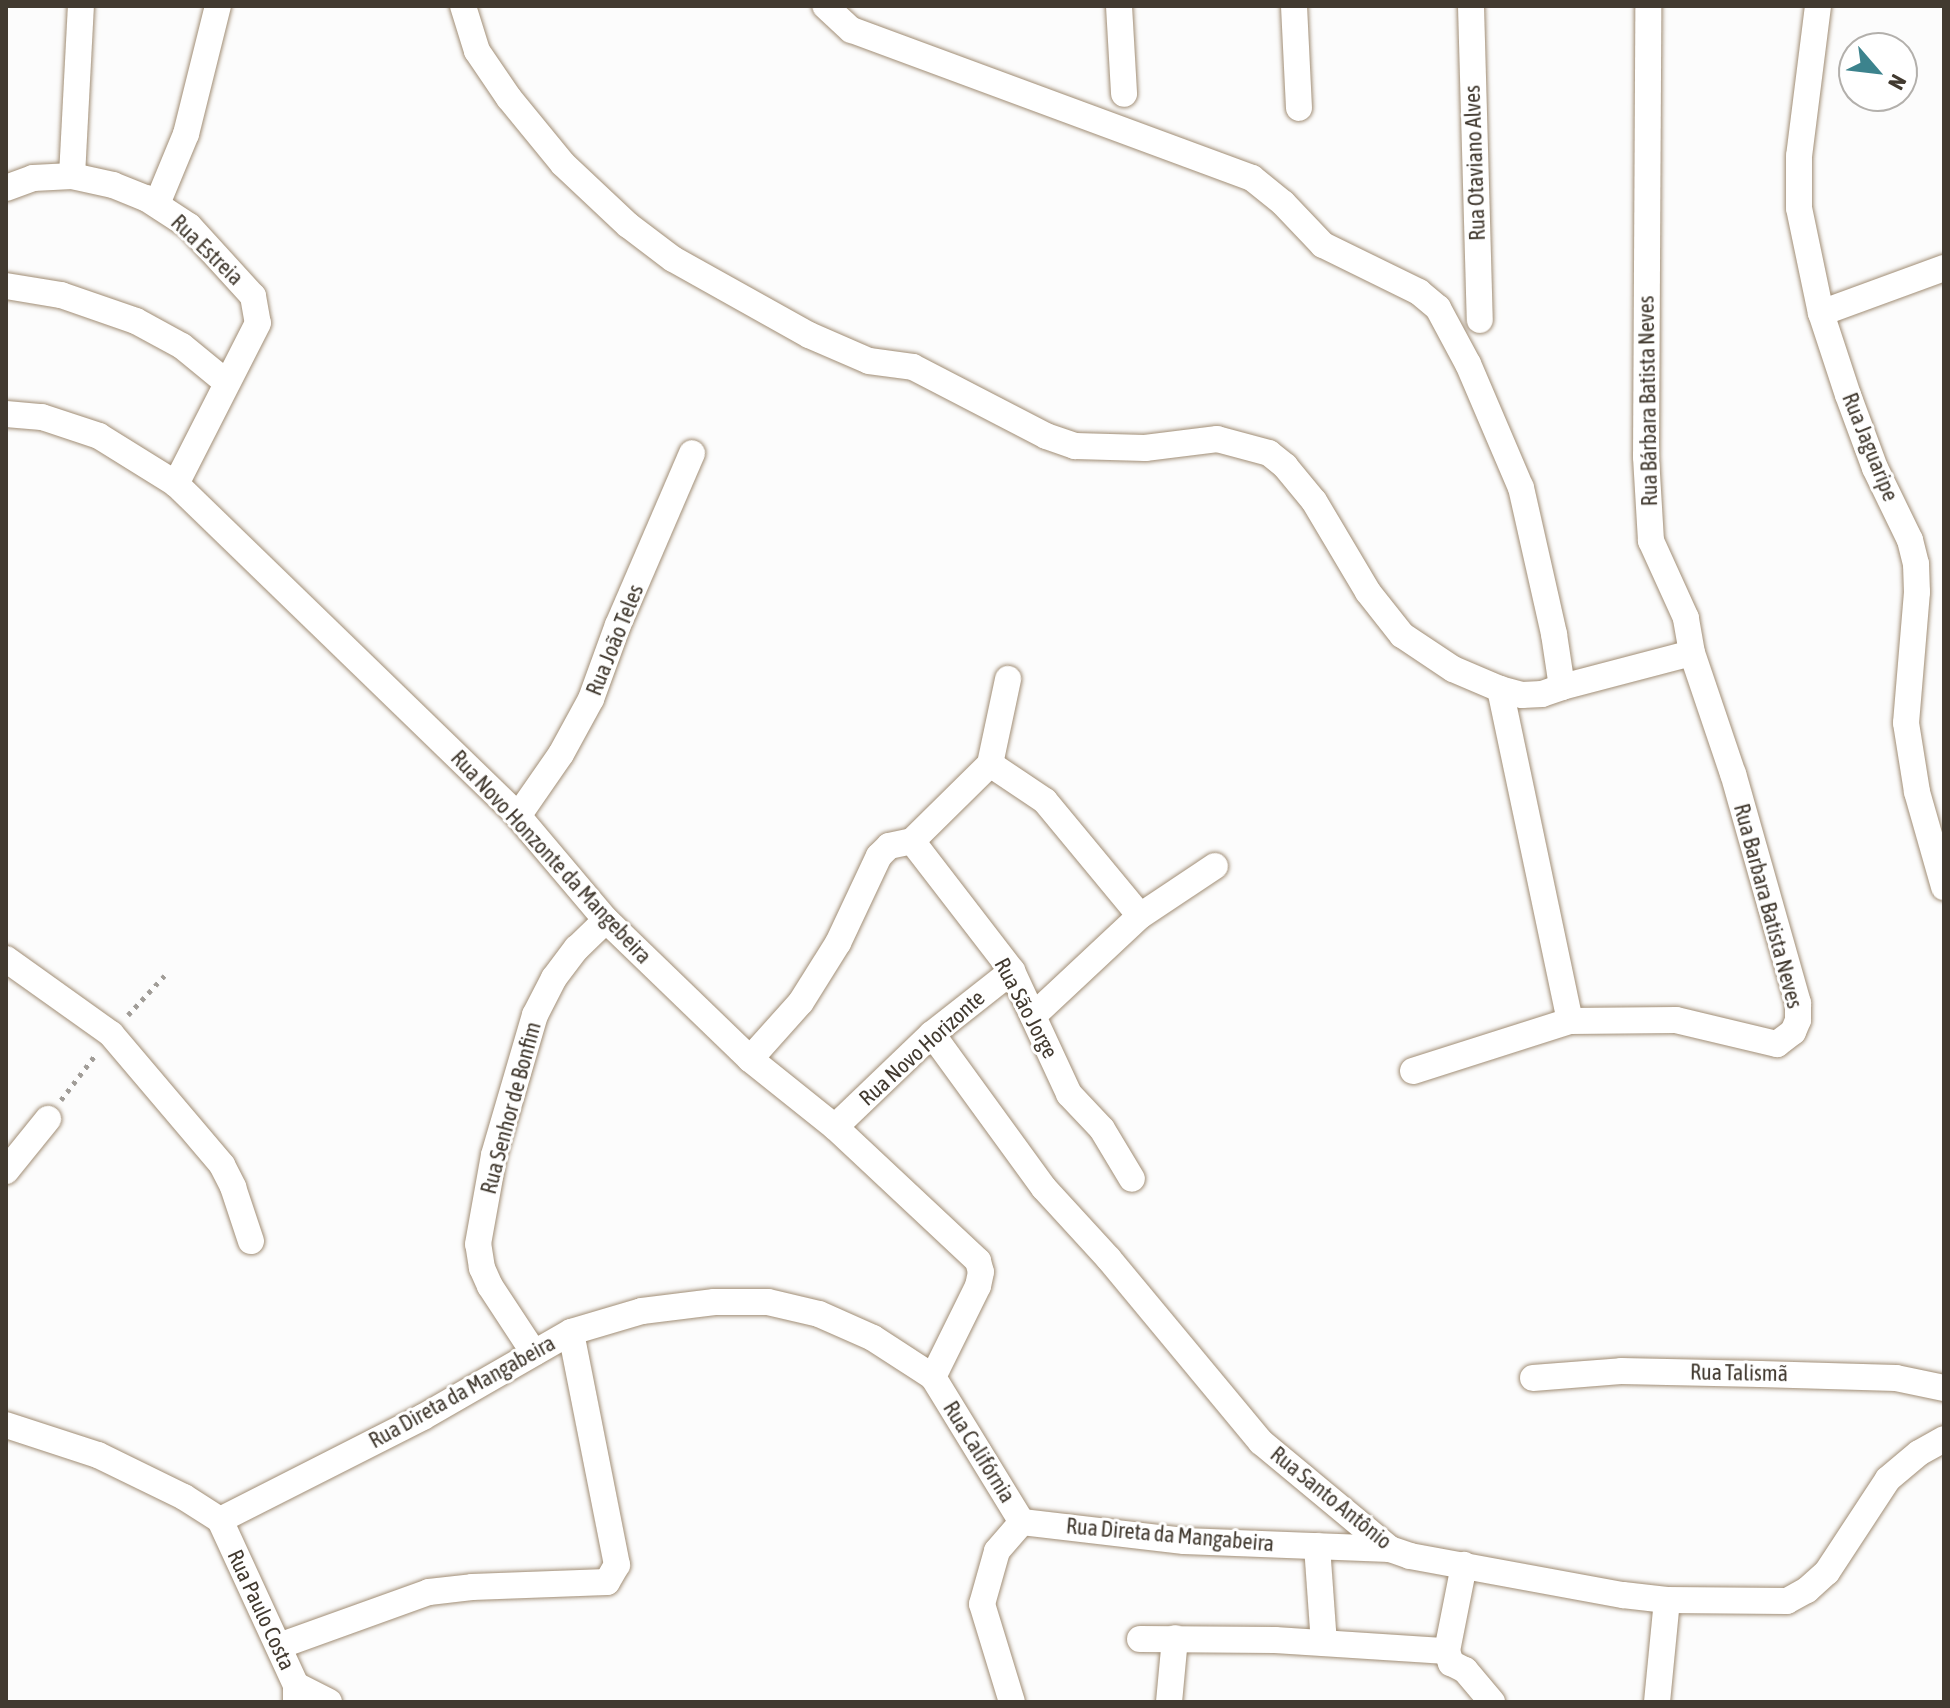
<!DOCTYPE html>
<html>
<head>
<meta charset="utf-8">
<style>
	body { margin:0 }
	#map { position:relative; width:1950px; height:1708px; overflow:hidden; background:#fcfcfc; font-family:"Asap Condensed",sans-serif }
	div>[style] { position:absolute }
	.path>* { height:5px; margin-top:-2.5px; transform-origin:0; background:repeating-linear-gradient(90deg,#a19d98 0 4px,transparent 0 10px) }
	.roads { filter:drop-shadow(0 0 2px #a18e76) drop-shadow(0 0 2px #a18e76) }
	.minor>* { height:26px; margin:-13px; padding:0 13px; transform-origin:13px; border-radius:13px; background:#fff }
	span { translate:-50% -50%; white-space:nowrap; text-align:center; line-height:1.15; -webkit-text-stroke:6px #fff; paint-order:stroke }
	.street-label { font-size:22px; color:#423a30 }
	.frame { position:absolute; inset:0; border:8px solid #423a30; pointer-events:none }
	.north { position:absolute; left:1838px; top:32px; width:80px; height:80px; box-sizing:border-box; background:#fff; border:2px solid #b3b0ac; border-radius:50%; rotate:118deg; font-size:22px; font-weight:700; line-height:32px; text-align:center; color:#423a30 }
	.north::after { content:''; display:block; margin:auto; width:28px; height:36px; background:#3c838d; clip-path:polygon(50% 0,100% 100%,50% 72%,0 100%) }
</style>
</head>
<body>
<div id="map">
	<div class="path">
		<div style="left:128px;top:1015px;width:54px;rotate:-47.2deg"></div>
		<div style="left:61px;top:1100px;width:58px;rotate:-52.7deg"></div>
	</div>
	<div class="roads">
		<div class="minor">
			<div style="left:463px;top:6px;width:47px;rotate:72.7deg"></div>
			<div style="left:477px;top:51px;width:57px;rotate:55.8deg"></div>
			<div style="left:509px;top:98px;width:85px;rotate:50.7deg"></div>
			<div style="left:563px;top:164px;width:89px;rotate:43.2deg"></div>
			<div style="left:628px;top:225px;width:56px;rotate:37.1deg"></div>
			<div style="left:673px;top:259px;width:156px;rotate:29.2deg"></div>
			<div style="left:809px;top:335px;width:65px;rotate:23.4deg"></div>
			<div style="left:869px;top:361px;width:44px;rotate:7.8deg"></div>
			<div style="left:913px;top:367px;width:150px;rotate:27.4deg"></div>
			<div style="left:1046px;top:436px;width:31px;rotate:19deg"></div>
			<div style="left:1075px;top:446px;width:70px;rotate:1.6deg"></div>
			<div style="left:1145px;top:448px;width:73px;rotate:-7.1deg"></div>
			<div style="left:1217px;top:439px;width:54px;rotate:15.1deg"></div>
			<div style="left:1269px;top:453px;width:21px;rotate:39deg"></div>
			<div style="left:1285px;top:466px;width:45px;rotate:50.4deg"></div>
			<div style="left:1314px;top:501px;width:106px;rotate:59.3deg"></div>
			<div style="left:1368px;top:592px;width:55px;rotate:51.7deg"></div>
			<div style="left:1402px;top:635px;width:61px;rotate:33.7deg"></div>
			<div style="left:1453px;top:669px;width:51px;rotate:23.1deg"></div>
			<div style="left:1500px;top:689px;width:23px;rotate:15deg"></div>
			<div style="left:1522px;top:695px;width:20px;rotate:-3deg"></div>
			<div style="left:1542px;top:694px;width:21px;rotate:-19deg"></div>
			<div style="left:1562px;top:687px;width:54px;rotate:-98.6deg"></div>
			<div style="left:1554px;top:634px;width:150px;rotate:-102.7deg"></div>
			<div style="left:1521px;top:488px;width:135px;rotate:-113.1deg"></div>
			<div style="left:1468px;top:364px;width:64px;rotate:-118.2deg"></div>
			<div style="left:1438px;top:308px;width:25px;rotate:-140deg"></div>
			<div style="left:1419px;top:292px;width:107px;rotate:-153.9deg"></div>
			<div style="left:1323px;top:245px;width:58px;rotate:-133.6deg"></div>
			<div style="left:1283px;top:203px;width:40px;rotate:-141deg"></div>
			<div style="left:1252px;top:178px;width:427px;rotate:-159.7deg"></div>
			<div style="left:851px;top:30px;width:35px;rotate:-137deg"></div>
			<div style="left:1119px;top:6px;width:88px;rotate:86.7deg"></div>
			<div style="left:1294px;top:6px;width:102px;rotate:87.2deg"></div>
			<div style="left:1471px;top:6px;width:314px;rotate:88.4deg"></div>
			<div style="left:1818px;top:6px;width:151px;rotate:97.2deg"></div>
			<div style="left:1799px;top:156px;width:52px;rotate:90deg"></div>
			<div style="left:1799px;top:208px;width:107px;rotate:78.2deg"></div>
			<div style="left:1821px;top:313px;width:86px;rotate:71.8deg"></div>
			<div style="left:1848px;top:395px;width:78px;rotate:69.7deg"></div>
			<div style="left:1875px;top:468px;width:80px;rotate:64.1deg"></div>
			<div style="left:1910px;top:540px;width:25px;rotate:76deg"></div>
			<div style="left:1916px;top:564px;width:28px;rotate:88deg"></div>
			<div style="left:1917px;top:592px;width:131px;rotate:94.8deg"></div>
			<div style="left:1906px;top:723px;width:70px;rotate:80.9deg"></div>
			<div style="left:1917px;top:792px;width:99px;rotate:74.1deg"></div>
			<div style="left:72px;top:176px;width:170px;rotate:-87deg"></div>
			<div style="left:6px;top:188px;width:29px;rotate:-20deg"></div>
			<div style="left:33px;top:178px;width:39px;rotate:-3deg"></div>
			<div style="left:72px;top:176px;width:42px;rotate:12.4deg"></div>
			<div style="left:113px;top:185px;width:35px;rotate:22deg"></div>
			<div style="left:146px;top:198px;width:51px;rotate:33.1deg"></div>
			<div style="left:189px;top:226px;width:95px;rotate:47.6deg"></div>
			<div style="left:253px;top:296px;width:27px;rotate:80deg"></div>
			<div style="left:258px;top:323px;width:181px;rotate:117deg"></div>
			<div style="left:157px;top:204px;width:76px;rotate:-67.5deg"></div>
			<div style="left:186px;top:134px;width:132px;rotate:-76deg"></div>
			<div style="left:6px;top:286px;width:56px;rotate:9.3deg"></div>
			<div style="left:61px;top:295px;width:79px;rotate:19.1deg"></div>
			<div style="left:136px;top:321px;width:52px;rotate:28.5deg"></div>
			<div style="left:182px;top:346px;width:58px;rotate:39.4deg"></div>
			<div style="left:1821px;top:313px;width:131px;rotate:-20.1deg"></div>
			<div style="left:6px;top:414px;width:36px;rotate:5deg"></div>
			<div style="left:42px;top:417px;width:60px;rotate:18.4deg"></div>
			<div style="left:99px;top:436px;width:91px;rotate:31.9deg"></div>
			<div style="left:176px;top:484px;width:477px;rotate:44.1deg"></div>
			<div style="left:518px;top:816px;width:136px;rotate:49.8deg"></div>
			<div style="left:606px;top:920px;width:200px;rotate:44deg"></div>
			<div style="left:750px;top:1059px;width:109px;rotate:38.7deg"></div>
			<div style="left:835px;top:1127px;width:196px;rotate:43.1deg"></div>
			<div style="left:978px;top:1261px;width:11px;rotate:75deg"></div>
			<div style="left:981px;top:1272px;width:14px;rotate:102deg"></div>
			<div style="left:978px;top:1286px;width:102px;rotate:116.3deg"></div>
			<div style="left:1562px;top:687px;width:134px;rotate:-14.7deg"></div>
			<div style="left:1692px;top:653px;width:36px;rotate:-100deg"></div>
			<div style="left:1686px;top:618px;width:85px;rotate:-114.4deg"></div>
			<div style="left:1651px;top:541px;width:84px;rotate:-93.4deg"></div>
			<div style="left:1646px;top:457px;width:451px;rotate:-89.7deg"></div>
			<div style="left:1500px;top:689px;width:339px;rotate:78.1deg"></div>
			<div style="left:990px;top:764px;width:66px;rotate:33.9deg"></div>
			<div style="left:1045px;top:801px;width:149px;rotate:50.4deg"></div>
			<div style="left:518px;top:816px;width:75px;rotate:-55.3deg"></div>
			<div style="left:561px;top:754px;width:63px;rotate:-61.4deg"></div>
			<div style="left:591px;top:699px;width:79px;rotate:-70deg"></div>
			<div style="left:618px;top:625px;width:187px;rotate:-66.7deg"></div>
			<div style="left:912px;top:841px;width:164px;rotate:52.4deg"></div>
			<div style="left:1012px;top:971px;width:136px;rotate:65.1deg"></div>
			<div style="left:1069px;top:1094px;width:48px;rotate:46.7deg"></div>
			<div style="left:1102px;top:1129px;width:58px;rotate:59deg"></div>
			<div style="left:6px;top:959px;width:129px;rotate:35.5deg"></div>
			<div style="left:111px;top:1034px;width:172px;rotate:49.7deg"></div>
			<div style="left:222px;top:1165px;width:25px;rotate:63deg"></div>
			<div style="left:233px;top:1187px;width:57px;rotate:71.6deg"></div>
			<div style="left:1033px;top:1016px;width:146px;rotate:-43.1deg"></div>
			<div style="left:1140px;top:916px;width:90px;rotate:-33.7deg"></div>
			<div style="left:932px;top:1034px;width:190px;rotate:54deg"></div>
			<div style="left:1044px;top:1188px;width:96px;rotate:47.5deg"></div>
			<div style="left:1109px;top:1259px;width:238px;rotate:50.3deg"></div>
			<div style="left:1261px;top:1442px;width:168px;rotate:39.7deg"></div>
			<div style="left:1390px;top:1549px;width:21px;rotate:19deg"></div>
			<div style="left:1410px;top:1556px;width:217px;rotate:10.4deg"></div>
			<div style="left:1623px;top:1595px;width:44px;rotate:6.5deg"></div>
			<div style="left:1667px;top:1600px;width:120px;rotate:0.5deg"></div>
			<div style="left:1787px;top:1601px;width:23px;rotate:-29deg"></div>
			<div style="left:1807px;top:1590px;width:27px;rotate:-42deg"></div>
			<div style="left:1827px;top:1572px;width:111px;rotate:-56.7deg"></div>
			<div style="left:1888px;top:1479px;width:40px;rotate:-40deg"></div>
			<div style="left:1919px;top:1453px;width:29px;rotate:-29deg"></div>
			<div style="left:750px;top:1059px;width:76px;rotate:-48.2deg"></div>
			<div style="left:801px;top:1002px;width:70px;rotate:-57.9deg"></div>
			<div style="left:838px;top:943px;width:96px;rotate:-64.8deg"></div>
			<div style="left:879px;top:856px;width:14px;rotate:-45deg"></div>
			<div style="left:889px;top:846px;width:24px;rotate:-12deg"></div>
			<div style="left:912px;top:841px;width:110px;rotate:-44.6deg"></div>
			<div style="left:990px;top:764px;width:87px;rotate:-78deg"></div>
			<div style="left:1413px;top:1071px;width:165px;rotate:-17.7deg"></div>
			<div style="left:1570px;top:1021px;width:106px;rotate:-0.5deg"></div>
			<div style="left:1676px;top:1020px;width:104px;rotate:13.4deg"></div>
			<div style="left:1777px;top:1044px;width:20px;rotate:-37deg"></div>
			<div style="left:1793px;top:1032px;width:13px;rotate:-67deg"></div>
			<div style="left:1798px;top:1020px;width:17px;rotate:-90deg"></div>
			<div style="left:1798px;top:1003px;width:238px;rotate:-105.8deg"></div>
			<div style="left:1733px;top:774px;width:128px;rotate:-108.7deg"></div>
			<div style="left:835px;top:1127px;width:134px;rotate:-43.8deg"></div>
			<div style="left:932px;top:1034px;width:102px;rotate:-38.2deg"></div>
			<div style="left:6px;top:1171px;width:67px;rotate:-51.1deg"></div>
			<div style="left:534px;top:1353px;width:80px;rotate:-123.3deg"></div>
			<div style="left:490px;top:1286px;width:20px;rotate:-114deg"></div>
			<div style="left:482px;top:1268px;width:24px;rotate:-99deg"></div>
			<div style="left:478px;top:1244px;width:90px;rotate:-79.8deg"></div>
			<div style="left:494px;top:1155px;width:146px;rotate:-73.7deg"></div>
			<div style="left:535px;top:1015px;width:42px;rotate:-62.8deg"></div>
			<div style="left:554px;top:978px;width:38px;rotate:-53deg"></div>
			<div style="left:577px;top:948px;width:40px;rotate:-44deg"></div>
			<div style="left:1533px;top:1378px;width:88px;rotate:-4.5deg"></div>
			<div style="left:1621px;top:1371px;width:139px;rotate:1.2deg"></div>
			<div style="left:1760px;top:1374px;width:136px;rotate:1.7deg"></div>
			<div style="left:1896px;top:1378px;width:49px;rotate:11.8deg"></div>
			<div style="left:6px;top:1425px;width:97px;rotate:18.1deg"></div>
			<div style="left:98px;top:1455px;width:96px;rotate:26deg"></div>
			<div style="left:184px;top:1497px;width:43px;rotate:32.6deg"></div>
			<div style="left:220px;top:1520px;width:228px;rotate:-26.9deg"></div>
			<div style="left:423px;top:1417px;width:171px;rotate:-29.9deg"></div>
			<div style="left:571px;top:1332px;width:74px;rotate:-16.5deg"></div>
			<div style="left:642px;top:1311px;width:73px;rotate:-7.1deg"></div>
			<div style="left:714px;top:1302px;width:54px"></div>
			<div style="left:768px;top:1302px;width:52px;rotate:13.2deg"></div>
			<div style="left:819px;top:1314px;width:59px;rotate:24deg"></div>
			<div style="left:873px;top:1338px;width:72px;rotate:33deg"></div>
			<div style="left:933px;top:1377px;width:170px;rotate:58.5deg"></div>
			<div style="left:1022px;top:1522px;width:38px;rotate:131deg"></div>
			<div style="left:997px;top:1551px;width:55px;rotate:105.8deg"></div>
			<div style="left:982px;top:1604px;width:102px;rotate:73deg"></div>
			<div style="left:220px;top:1520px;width:182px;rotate:65.3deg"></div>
			<div style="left:296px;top:1685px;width:17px;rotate:90deg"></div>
			<div style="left:1022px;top:1522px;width:163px;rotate:6.7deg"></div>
			<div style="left:1184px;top:1541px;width:206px;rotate:2.2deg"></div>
			<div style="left:1317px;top:1546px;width:97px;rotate:85.9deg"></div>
			<div style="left:1140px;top:1639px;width:135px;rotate:0.4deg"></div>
			<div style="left:1275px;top:1640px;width:172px;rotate:3.7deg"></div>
			<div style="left:1447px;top:1651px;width:88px;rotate:-78.8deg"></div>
			<div style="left:279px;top:1646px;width:159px;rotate:-19.8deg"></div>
			<div style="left:429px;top:1592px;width:43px;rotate:-6.6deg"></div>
			<div style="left:472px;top:1587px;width:135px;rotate:-2.1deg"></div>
			<div style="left:607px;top:1582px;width:20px;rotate:-60deg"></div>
			<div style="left:617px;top:1565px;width:237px;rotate:-101.2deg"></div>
			<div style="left:1447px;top:1651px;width:13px;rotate:72deg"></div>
			<div style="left:1451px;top:1663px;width:16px;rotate:27deg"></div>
			<div style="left:1465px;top:1670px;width:42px;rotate:49.8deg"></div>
			<div style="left:296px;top:1685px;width:37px;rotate:27deg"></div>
			<div style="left:1169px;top:1702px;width:64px;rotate:-84.6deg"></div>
			<div style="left:1657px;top:1702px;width:102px;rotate:-84.4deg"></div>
		</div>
	</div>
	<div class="street-label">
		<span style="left:1475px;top:163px;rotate:-92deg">Rua Otaviano Alves</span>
		<span style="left:207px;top:250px;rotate:44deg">Rua Estreia</span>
		<span style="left:1648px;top:401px;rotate:-91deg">Rua Bárbara Batista Neves</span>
		<span style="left:1870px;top:447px;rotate:68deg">Rua Jaguaripe</span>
		<span style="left:615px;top:640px;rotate:-68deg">Rua João Teles</span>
		<span style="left:551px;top:857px;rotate:47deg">Rua Novo Honzonte da Mangebeira</span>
		<span style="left:1768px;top:906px;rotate:75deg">Rua Barbara Batista Neves</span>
		<span style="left:1026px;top:1008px;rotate:62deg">Rua São Jorge</span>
		<span style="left:922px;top:1048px;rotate:-42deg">Rua Novo Horizonte</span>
		<span style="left:511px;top:1108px;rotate:-75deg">Rua Senhor de Bonfim</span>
		<span style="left:1739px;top:1373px;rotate:1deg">Rua Talismã</span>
		<span style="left:462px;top:1392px;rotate:-29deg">Rua Direta da Mangabeira</span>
		<span style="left:979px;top:1452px;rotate:58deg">Rua Califórnia</span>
		<span style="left:1331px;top:1498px;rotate:39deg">Rua Santo Antônio</span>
		<span style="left:1170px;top:1535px;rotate:5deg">Rua Direta da Mangabeira</span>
		<span style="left:261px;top:1610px;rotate:65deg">Rua Paulo Costa</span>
	</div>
	<div class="frame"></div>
	<div class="north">N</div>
</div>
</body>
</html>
